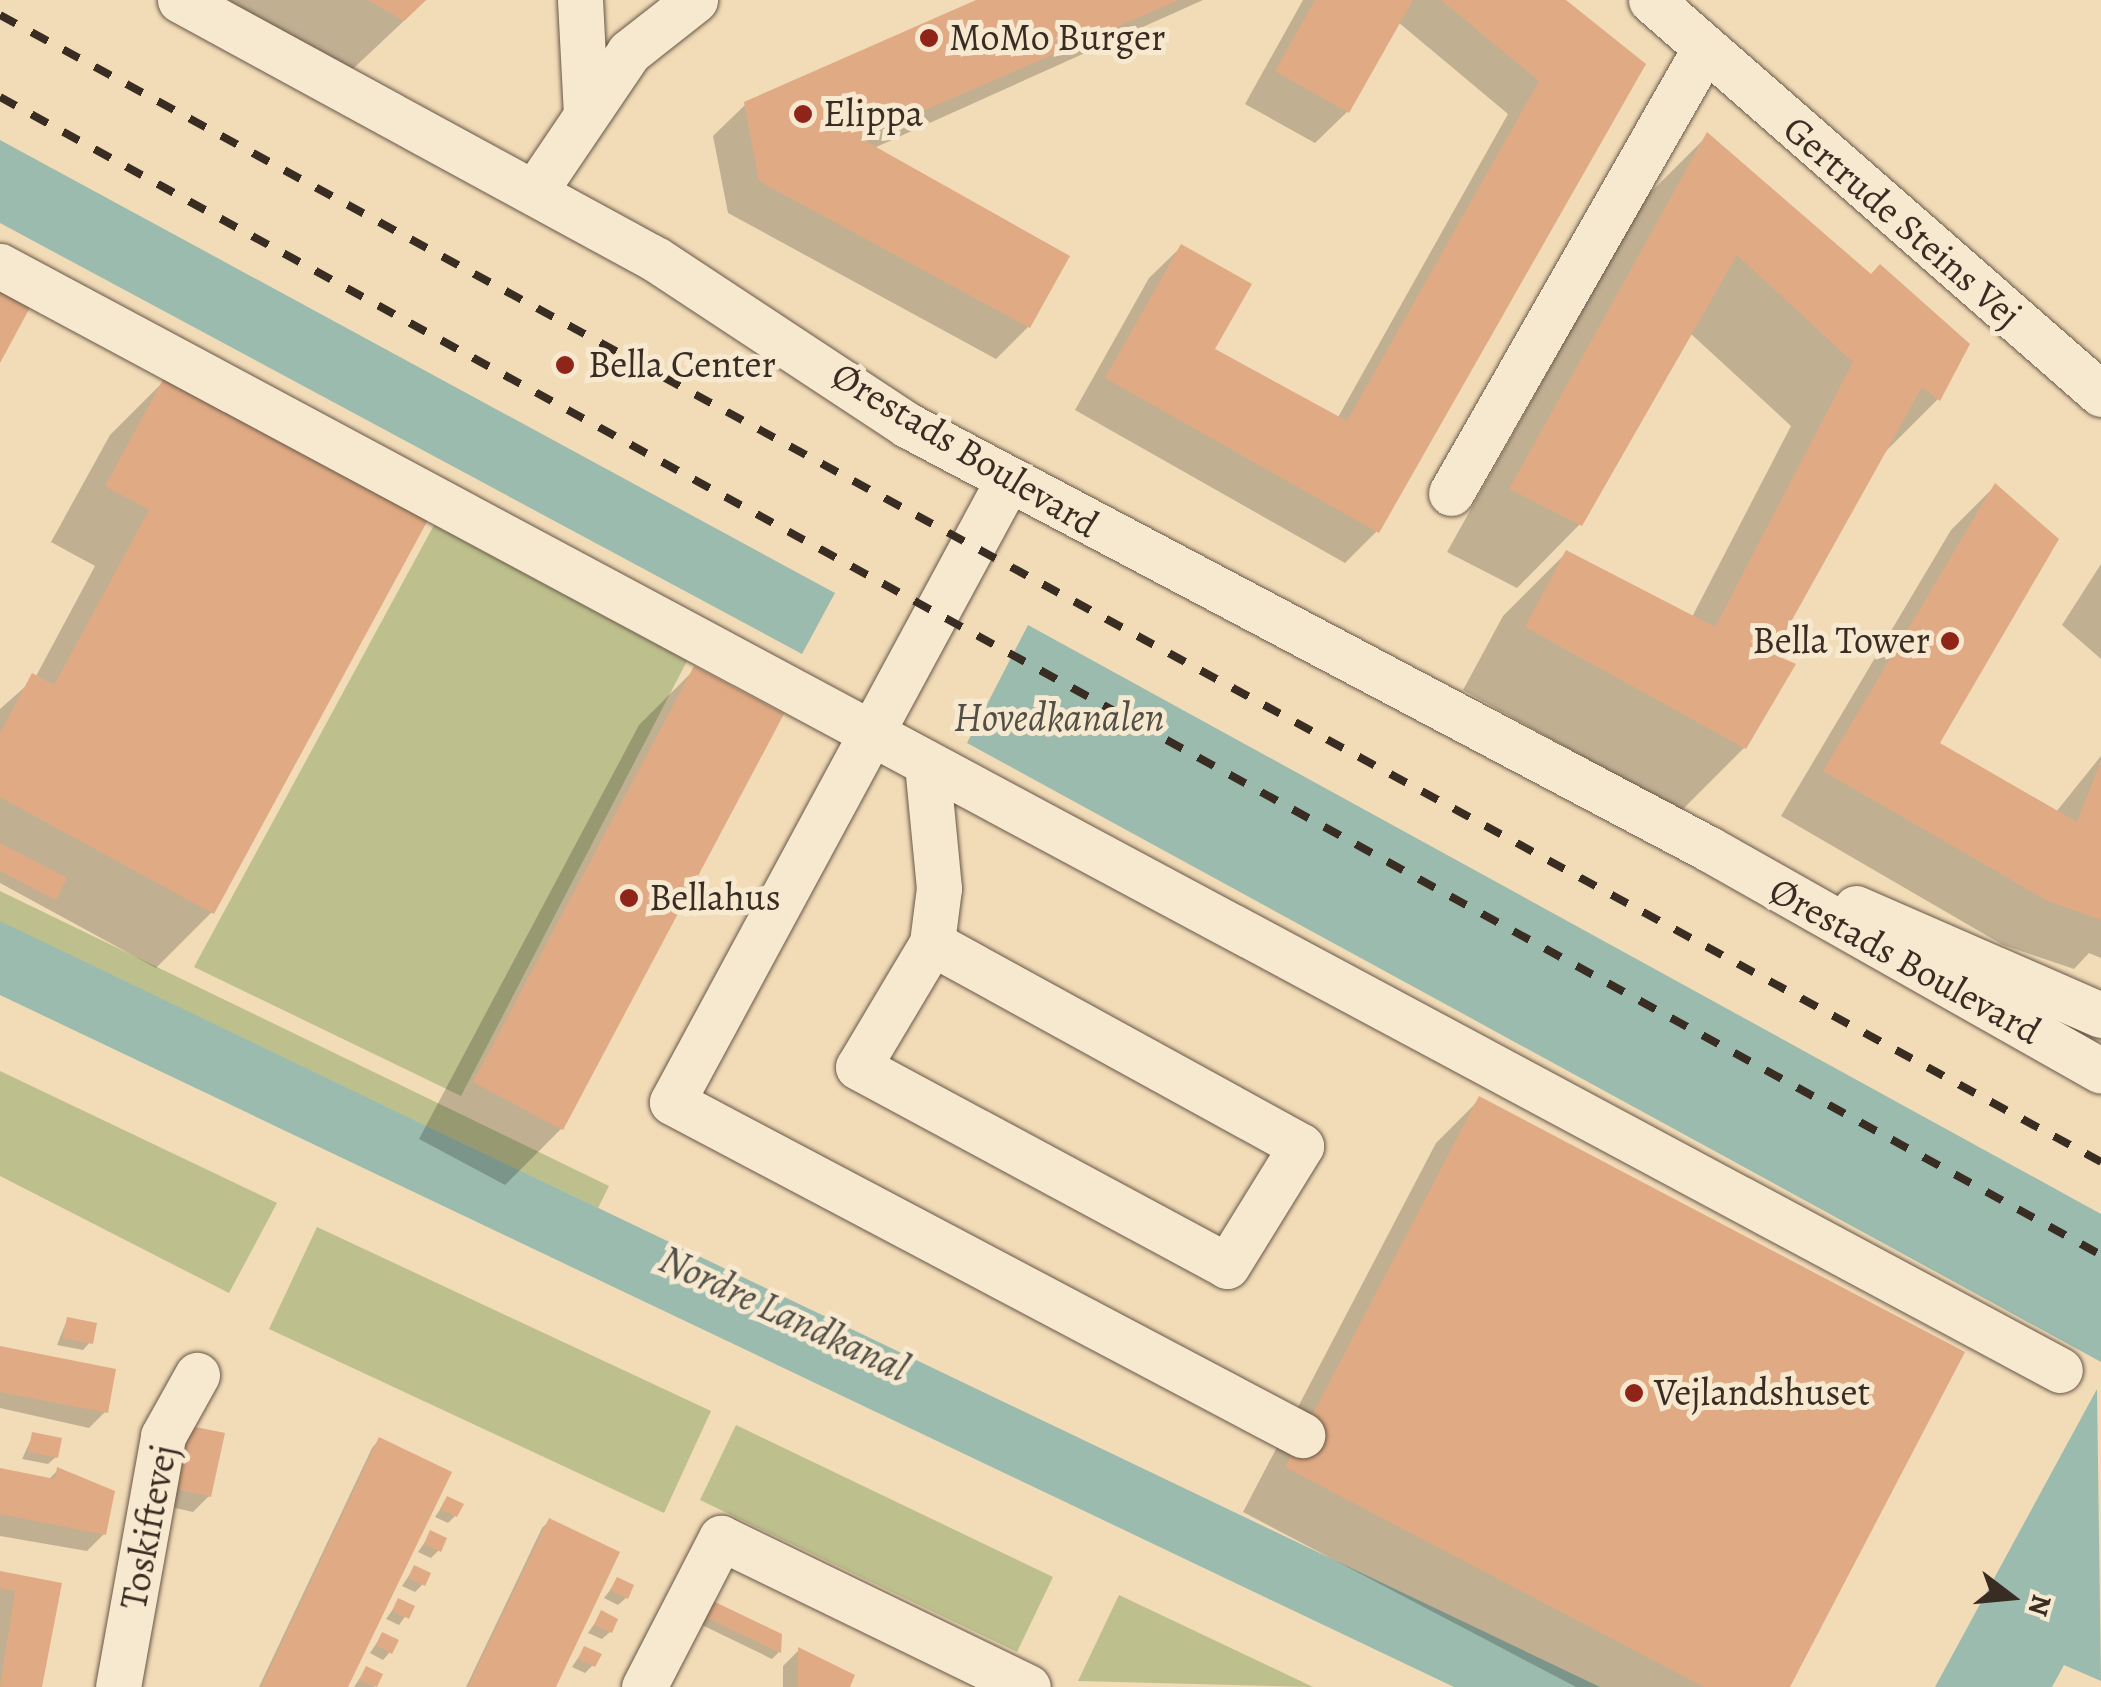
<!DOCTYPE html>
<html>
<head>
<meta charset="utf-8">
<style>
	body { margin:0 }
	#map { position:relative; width:2101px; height:1687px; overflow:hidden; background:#f2dbb7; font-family:Alegreya,serif }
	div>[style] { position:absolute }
	.green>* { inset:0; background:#bdc08d }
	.water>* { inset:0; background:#9bbbae }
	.shadow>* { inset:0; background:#0003 }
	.building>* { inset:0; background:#e0ab84 }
	.roads { filter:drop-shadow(0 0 2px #675848) drop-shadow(0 0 2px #675848) }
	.minor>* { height:45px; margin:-22.5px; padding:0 22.5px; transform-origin:22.5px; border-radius:22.5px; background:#f7e8d0 }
	.rail>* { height:8px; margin-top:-4px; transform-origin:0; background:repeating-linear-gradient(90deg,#392d23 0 18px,transparent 0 36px) }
	.dots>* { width:28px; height:28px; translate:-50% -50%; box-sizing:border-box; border:5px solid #f7e8d0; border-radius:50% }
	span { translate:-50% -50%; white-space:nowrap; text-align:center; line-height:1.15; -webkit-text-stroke:10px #f7e8d0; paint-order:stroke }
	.poi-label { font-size:38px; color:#392d23 }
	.left { translate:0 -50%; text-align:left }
	.right { translate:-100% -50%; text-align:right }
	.street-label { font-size:38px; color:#392d23 }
	.water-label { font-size:40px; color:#525046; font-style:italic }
	.north { position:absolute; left:1961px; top:1547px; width:100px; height:100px; -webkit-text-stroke:8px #f7e8d0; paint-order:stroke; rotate:106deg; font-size:28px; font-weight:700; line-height:40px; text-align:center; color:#392d23 }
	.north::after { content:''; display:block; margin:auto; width:35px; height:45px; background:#392d23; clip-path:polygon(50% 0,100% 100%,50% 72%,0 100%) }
</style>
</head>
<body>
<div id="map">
	<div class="green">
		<div style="clip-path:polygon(434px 525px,687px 661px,461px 1096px,194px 967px)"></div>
		<div style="clip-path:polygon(0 891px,609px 1186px,598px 1208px,0 922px)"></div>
		<div style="clip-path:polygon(0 1071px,277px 1203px,229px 1293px,0 1176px)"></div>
		<div style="clip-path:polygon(317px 1227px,711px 1411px,664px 1513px,269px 1329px)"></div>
		<div style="clip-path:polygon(736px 1425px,1053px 1577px,1017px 1652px,700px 1500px)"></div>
		<div style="clip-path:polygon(1119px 1595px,1313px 1687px,1078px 1681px)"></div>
	</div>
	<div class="water">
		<div style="clip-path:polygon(0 140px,835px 593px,802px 654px,0 223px)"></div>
		<div style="clip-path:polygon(1028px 625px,2101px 1214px,2101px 1362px,967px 743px)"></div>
		<div style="clip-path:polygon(0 921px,433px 1129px,1600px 1687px,1454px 1687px,0 995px)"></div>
		<div style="clip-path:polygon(2097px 1389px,2101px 1681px,2064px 1665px,2052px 1687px,1935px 1687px)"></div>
	</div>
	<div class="shadow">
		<div style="clip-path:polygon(196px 0,426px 0,338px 83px)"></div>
		<div style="clip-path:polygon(982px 0,1203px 0,874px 148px,1028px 327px,996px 359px,728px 213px,713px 136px,746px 104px)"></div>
		<div style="clip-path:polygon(1303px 0,1562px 0,1643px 65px,1377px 531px,1345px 563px,1075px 410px,1149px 278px,1181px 247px,1211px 350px,1337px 419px,1508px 114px,1398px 22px,1347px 112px,1315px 143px,1245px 104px)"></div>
		<div style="clip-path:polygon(1708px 135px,1938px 399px,1880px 457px,1769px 655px,1744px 748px,1681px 811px,1463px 690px,1503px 616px,1566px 553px,1692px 617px,1791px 426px,1690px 333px,1580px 524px,1517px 588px,1447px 552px,1645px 198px)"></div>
		<div style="clip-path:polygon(166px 379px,212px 912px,156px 968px,0 883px,0 709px,35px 678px,95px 566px,51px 542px,110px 435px)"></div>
		<div style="clip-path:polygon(1995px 486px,1936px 744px,2056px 812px,2101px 756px,2101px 958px,2089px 953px,2074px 969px,2003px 945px,1781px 816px,1951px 530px)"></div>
		<div style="clip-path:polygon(2101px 564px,2101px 659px,2062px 625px)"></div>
		<div style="clip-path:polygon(695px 669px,561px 1129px,505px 1185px,419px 1139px,639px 725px)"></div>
		<div style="clip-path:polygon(1480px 1099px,1787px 1687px,1576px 1687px,1243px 1512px,1436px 1143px)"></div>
		<div style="clip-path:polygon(67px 1320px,90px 1342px,83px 1350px,57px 1345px)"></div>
		<div style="clip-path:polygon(0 1349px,105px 1412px,89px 1428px,0 1408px)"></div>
		<div style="clip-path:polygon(33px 1435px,56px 1457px,48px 1464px,22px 1459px)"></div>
		<div style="clip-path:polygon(379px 1440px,345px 1687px,259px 1687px,372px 1448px)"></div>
		<div style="clip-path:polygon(165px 1443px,209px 1496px,193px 1512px,153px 1503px)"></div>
		<div style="clip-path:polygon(58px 1470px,104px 1534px,87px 1551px,0 1536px,0 1471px,48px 1480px)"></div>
		<div style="clip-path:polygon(447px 1499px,455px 1516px,448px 1523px,435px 1517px)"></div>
		<div style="clip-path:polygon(549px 1521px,553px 1687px,466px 1687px,542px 1528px)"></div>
		<div style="clip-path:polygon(431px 1533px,439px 1550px,431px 1558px,418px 1552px)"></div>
		<div style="clip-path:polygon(414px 1568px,423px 1584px,415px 1592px,402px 1586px)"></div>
		<div style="clip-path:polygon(0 1574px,59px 1585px,40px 1687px,0 1687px)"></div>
		<div style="clip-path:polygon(618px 1580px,626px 1598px,618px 1605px,604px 1598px)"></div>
		<div style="clip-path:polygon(399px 1601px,412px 1607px,399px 1625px,386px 1619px)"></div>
		<div style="clip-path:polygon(706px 1612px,779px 1652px,772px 1659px,700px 1624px)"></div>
		<div style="clip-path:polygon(602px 1613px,610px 1632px,602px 1639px,588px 1633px)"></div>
		<div style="clip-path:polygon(382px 1635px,390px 1652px,383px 1660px,370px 1653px)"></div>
		<div style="clip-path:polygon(584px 1649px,593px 1665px,585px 1673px,572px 1667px)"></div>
		<div style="clip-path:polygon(799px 1650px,847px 1687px,783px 1687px,783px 1666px)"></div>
		<div style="clip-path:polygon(366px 1669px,379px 1675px,374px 1687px,354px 1687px)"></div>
	</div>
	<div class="building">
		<div style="clip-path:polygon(368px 0,426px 0,404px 21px)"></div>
		<div style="clip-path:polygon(976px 0,1179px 0,860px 138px,1070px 256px,1030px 328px,759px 181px,744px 102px)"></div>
		<div style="clip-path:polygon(1315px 0,1413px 0,1349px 113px,1275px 71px)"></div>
		<div style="clip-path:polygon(1441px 0,1566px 0,1646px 64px,1379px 533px,1105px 378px,1181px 244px,1252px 284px,1215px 349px,1347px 421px,1539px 81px)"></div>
		<div style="clip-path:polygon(1707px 132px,1871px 274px,1880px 264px,1970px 344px,1940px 401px,1922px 387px,1773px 654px,1796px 664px,1746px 749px,1525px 627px,1566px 550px,1715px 627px,1853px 362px,1737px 255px,1582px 526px,1509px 489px)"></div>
		<div style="clip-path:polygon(0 284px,33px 302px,0 363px)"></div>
		<div style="clip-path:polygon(165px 376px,428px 520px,214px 914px,0 797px,0 733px,32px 673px,54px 685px,149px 510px,105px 486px)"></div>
		<div style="clip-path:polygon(1995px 483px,2059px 539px,1940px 743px,2077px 822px,2101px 761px,2101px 920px,2048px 901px,1823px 771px)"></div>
		<div style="clip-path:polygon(694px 666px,784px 714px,563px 1130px,473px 1082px)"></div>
		<div style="clip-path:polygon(0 843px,67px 878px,56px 900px,0 871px)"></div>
		<div style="clip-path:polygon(1479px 1096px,1965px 1352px,1790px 1687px,1704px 1687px,1285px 1467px)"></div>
		<div style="clip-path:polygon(67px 1317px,97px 1323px,93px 1344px,63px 1338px)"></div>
		<div style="clip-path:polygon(0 1346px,116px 1369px,108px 1413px,0 1392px)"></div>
		<div style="clip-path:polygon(181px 1424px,225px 1433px,211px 1497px,168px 1487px)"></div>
		<div style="clip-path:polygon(32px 1432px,62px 1438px,58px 1458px,28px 1452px)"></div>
		<div style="clip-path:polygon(379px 1437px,452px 1472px,348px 1687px,261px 1687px)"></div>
		<div style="clip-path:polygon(57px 1467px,115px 1491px,106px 1535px,0 1514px,0 1468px,55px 1479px)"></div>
		<div style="clip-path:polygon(447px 1496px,464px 1504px,457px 1517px,440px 1509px)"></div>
		<div style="clip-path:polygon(549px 1518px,620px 1552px,556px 1687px,468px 1687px)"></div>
		<div style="clip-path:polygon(430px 1530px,447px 1538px,441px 1552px,424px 1544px)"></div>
		<div style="clip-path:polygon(414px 1565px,431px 1573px,425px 1586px,408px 1578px)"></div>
		<div style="clip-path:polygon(0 1571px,62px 1583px,42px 1687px,0 1687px,15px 1591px,0 1588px)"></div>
		<div style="clip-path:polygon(617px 1577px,634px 1585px,628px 1599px,610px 1590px)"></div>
		<div style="clip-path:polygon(398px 1598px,415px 1606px,409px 1619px,392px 1611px)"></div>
		<div style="clip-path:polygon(713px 1601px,782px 1634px,781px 1653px,705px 1617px)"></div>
		<div style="clip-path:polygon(601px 1610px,618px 1619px,612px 1633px,594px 1625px)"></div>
		<div style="clip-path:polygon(382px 1632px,399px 1640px,392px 1654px,376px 1645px)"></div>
		<div style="clip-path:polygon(584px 1646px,602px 1654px,595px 1667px,578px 1659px)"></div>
		<div style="clip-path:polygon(798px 1647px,855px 1675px,850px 1687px,798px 1687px)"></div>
		<div style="clip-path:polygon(366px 1666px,383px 1674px,377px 1687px,359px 1680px)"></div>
	</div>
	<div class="roads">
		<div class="minor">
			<div style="left:180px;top:0;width:543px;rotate:28.59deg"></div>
			<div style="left:657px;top:260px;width:300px;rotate:33.4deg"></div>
			<div style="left:907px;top:425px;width:907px;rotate:27.86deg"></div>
			<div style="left:1709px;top:849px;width:450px;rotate:29.5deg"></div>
			<div style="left:580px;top:0;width:113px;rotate:87deg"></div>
			<div style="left:1651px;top:0;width:598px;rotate:41.2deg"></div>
			<div style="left:535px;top:191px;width:168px;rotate:-55.9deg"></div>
			<div style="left:629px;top:52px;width:84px;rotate:-38.2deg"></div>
			<div style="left:0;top:266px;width:2337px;rotate:28.19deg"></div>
			<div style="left:1008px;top:480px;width:707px;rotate:118.38deg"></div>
			<div style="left:672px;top:1102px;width:713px;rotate:27.86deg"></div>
			<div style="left:1451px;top:493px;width:512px;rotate:-60.28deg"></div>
			<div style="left:927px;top:764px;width:125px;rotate:84.5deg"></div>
			<div style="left:939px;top:888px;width:55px;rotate:97.3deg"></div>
			<div style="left:932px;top:943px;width:144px;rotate:120.8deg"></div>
			<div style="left:858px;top:1067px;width:419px;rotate:28.3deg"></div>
			<div style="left:1227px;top:1266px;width:141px;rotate:-58.3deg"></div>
			<div style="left:1301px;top:1146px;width:421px;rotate:-151.2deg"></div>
			<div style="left:1856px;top:908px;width:267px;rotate:23.6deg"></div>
			<div style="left:118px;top:1687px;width:255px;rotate:-79.8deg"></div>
			<div style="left:163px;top:1436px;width:70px;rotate:-60.9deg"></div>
			<div style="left:644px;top:1687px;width:168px;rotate:-62.7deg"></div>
			<div style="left:721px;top:1538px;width:341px;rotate:25.9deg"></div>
		</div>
	</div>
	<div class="rail">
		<div style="left:0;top:15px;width:2394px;rotate:28.63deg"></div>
		<div style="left:0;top:97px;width:2399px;rotate:28.86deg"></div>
	</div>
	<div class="dots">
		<div style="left:929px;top:38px;background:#8f2418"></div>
		<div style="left:803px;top:114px;background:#8f2418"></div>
		<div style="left:565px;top:365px;background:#8f2418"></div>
		<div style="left:1950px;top:641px;background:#8f2418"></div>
		<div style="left:629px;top:898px;background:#8f2418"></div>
		<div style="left:1634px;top:1393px;background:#8f2418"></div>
	</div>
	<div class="poi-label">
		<span class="left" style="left:949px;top:38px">MoMo Burger</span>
		<span class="left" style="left:823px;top:114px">Elippa</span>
		<span class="left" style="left:588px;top:365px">Bella Center</span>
		<span class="right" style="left:1930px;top:641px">Bella Tower</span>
		<span class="left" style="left:649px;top:898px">Bellahus</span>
		<span class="left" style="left:1654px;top:1393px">Vejlandshuset</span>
	</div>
	<div class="street-label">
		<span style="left:1902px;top:222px;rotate:41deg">Gertrude Steins Vej</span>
		<span style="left:965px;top:450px;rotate:31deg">Ørestads Boulevard</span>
		<span style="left:1905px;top:961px;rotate:29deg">Ørestads Boulevard</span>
		<span style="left:149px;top:1527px;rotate:-79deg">Toskiftevej</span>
	</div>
	<div class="water-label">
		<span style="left:1059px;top:718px">Hovedkanalen</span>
		<span style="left:784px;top:1314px;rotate:25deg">Nordre Landkanal</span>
	</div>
	<div class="north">N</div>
</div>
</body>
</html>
